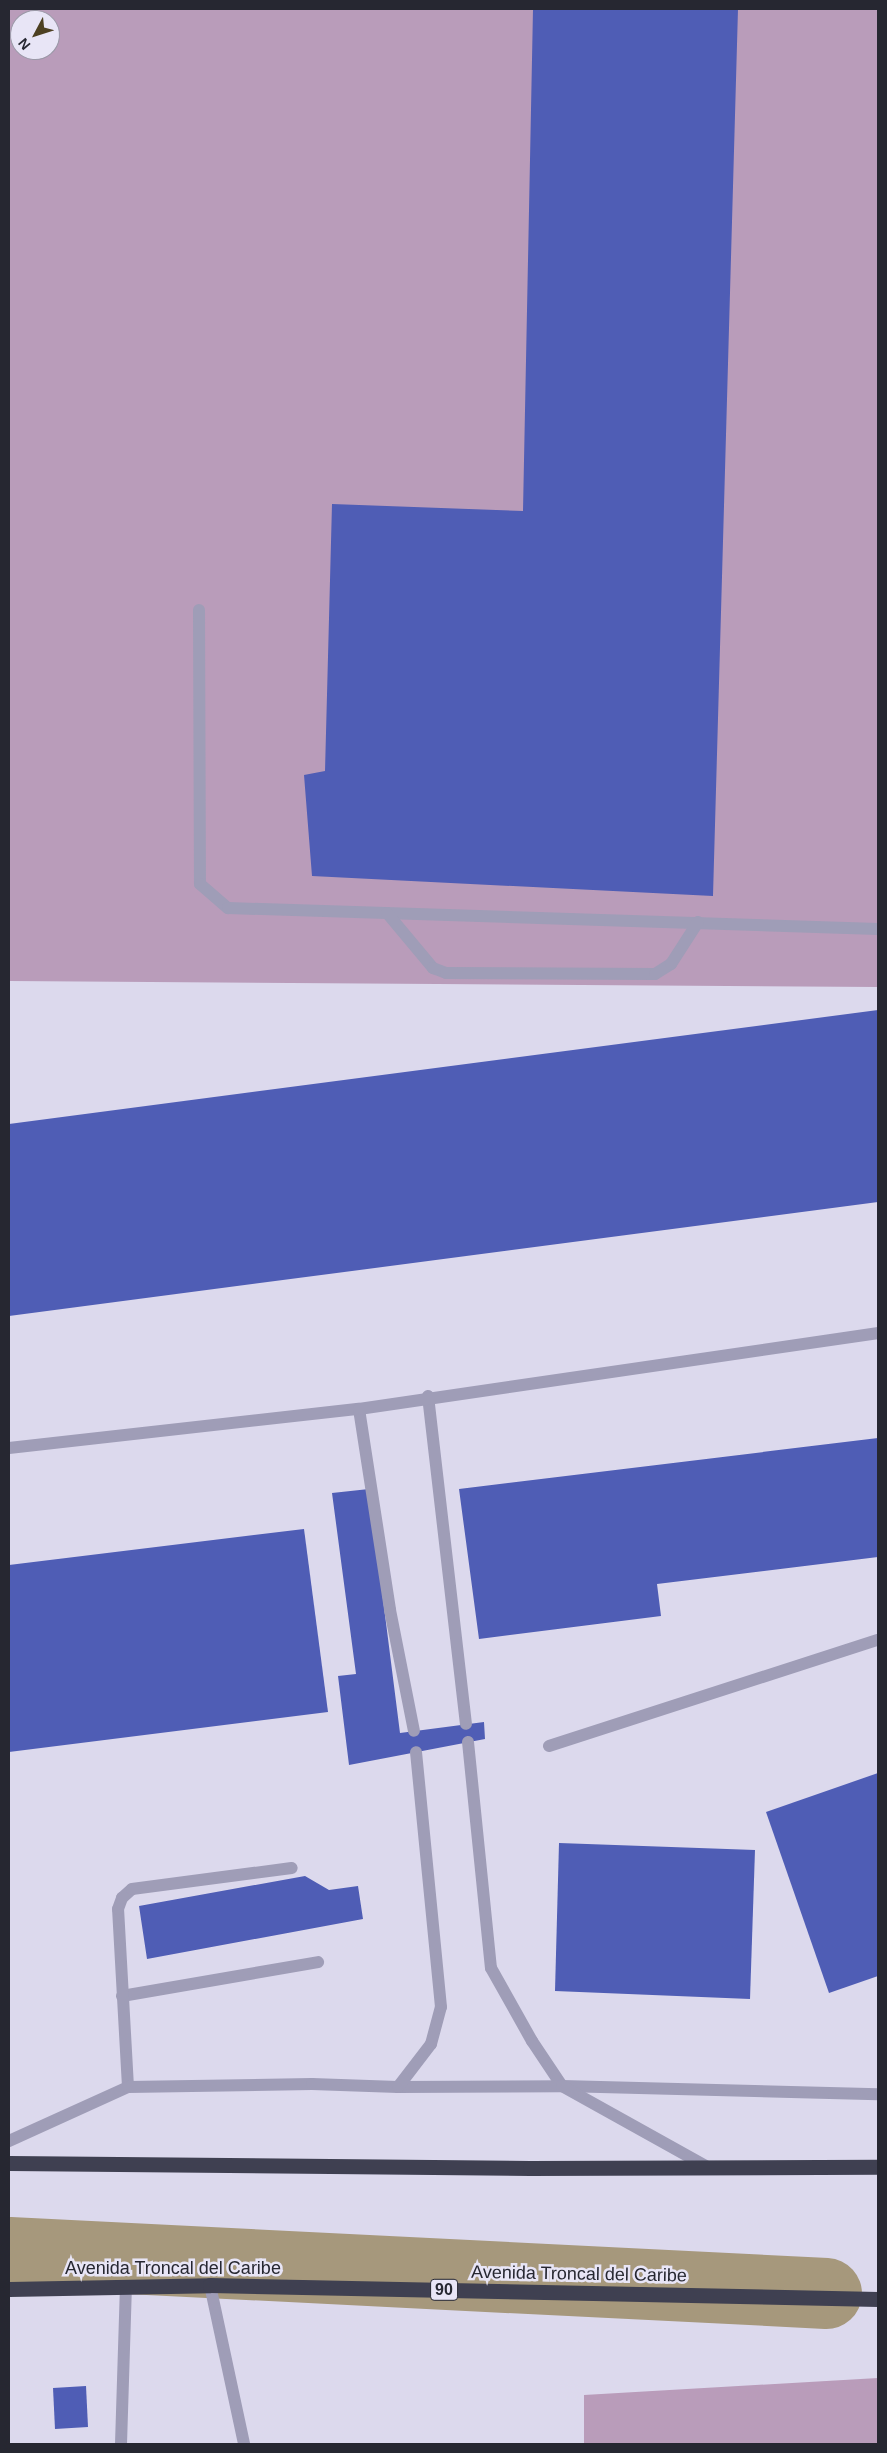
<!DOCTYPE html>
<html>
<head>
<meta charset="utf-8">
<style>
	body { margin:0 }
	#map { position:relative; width:887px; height:2453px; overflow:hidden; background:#dcd9ed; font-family:Helvetica,sans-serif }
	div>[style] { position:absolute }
	.green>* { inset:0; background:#b99cba }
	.river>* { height:71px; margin:-35.5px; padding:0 35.5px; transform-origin:35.5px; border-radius:35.5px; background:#a6987c }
	.building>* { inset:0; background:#4f5db5 }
	.lane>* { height:12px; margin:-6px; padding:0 6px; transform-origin:6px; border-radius:6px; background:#9f9db7 }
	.street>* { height:12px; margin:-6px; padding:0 6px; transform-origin:6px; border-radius:6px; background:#9f9db7 }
	.highway>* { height:15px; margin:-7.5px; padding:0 7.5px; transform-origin:7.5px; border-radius:7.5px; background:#3f4051 }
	span { translate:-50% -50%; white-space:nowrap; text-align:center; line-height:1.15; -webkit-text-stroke:5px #e8e5f6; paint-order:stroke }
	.shield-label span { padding:1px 4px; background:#e8e5f6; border:1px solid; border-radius:4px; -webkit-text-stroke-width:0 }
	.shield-label { font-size:16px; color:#262731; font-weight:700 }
	.street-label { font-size:18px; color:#262731 }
	.frame { position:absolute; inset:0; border:10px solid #262731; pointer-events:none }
	.north { position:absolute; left:10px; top:10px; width:50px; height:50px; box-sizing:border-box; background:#e8e5f6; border:1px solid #9a99a7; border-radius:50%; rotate:230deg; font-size:14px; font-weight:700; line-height:20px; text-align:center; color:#262731 }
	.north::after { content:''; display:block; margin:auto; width:18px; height:22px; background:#4d4022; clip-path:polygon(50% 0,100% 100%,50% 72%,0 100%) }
</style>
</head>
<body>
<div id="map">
	<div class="green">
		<div style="clip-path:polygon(evenodd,9px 9px,878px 9px,878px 987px,9px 981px,9px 9px,20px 20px,50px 20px,50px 50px,20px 50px,20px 20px)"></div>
		<div style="clip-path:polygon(878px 2378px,878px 2444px,584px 2444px,584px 2395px)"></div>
	</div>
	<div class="river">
		<div style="left:9px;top:2252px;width:818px;rotate:2.87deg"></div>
	</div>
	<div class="building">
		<div style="clip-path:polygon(533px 9px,738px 9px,713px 896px,312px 876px,304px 775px,325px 771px,332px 504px,523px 511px)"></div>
		<div style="clip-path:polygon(878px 1010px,878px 1202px,9px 1316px,9px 1124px)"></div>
		<div style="clip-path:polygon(878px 1438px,878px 1557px,657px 1584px,661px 1616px,479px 1639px,459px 1489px)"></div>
		<div style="clip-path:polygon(369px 1489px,400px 1733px,484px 1722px,485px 1739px,349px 1765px,338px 1676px,356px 1674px,332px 1493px)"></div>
		<div style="clip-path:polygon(304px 1529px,328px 1712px,9px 1752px,9px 1565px)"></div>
		<div style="clip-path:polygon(878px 1773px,878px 1976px,829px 1993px,766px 1812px)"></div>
		<div style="clip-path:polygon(559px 1843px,755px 1850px,750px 1999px,555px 1991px)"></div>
		<div style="clip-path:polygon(305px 1876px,329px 1890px,358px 1886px,363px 1919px,147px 1959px,139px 1906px)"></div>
		<div style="clip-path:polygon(86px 2386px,88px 2427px,55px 2429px,53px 2388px)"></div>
	</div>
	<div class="lane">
		<div style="left:199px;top:610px;width:274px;rotate:89.8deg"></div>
		<div style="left:200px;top:884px;width:37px;rotate:41deg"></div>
		<div style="left:228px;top:908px;width:650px;rotate:1.85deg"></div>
		<div style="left:387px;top:913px;width:72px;rotate:50.1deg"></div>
		<div style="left:433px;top:968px;width:14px;rotate:21deg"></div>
		<div style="left:446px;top:973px;width:209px;rotate:0.3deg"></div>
		<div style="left:655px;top:974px;width:19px;rotate:-32deg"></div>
		<div style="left:671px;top:964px;width:50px;rotate:-57.3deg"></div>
		<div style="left:428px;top:1396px;width:330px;rotate:83.4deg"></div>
		<div style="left:359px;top:1409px;width:203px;rotate:81.2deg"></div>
		<div style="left:390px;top:1610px;width:123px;rotate:78.8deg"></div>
		<div style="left:9px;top:1448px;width:352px;rotate:-6.4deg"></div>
		<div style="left:359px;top:1409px;width:525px;rotate:-8.33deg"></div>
		<div style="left:468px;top:1742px;width:227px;rotate:84.2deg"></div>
		<div style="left:491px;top:1968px;width:84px;rotate:60.7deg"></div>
		<div style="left:532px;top:2041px;width:54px;rotate:56.3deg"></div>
		<div style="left:562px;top:2086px;width:316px;rotate:1.5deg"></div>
		<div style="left:549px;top:1746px;width:346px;rotate:-17.9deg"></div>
		<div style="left:122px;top:1996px;width:199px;rotate:-9.8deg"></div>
		<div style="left:128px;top:2087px;width:178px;rotate:-93.2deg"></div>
		<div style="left:118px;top:1909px;width:12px;rotate:-70deg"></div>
		<div style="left:122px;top:1898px;width:13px;rotate:-42deg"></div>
		<div style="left:132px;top:1889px;width:161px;rotate:-7.5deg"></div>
		<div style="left:398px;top:2087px;width:164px;rotate:-0.3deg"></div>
		<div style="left:562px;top:2086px;width:165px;rotate:29.1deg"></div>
		<div style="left:9px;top:2141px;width:131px;rotate:-24.4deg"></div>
		<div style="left:128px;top:2087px;width:184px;rotate:-0.9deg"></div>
		<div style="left:312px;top:2084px;width:86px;rotate:2deg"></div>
		<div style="left:398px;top:2087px;width:54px;rotate:-52.5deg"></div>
		<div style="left:431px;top:2044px;width:38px;rotate:-75deg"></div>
		<div style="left:441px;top:2007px;width:256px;rotate:-95.6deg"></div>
		<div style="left:210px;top:2285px;width:163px;rotate:77.9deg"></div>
	</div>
	<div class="street">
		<div style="left:121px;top:2444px;width:158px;rotate:-88.2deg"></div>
	</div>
	<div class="highway">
		<div style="left:9px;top:2163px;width:521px;rotate:0.55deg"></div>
		<div style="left:530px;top:2168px;width:348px;rotate:-0.2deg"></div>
		<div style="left:9px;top:2289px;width:201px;rotate:-1.1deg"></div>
		<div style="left:210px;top:2285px;width:668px;rotate:1.2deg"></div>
	</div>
	<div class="shield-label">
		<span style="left:444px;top:2290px">90</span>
	</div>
	<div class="street-label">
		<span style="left:173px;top:2268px">Avenida Troncal del Caribe</span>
		<span style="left:579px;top:2274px;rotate:1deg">Avenida Troncal del Caribe</span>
	</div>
	<div class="frame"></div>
	<div class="north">N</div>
</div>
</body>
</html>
